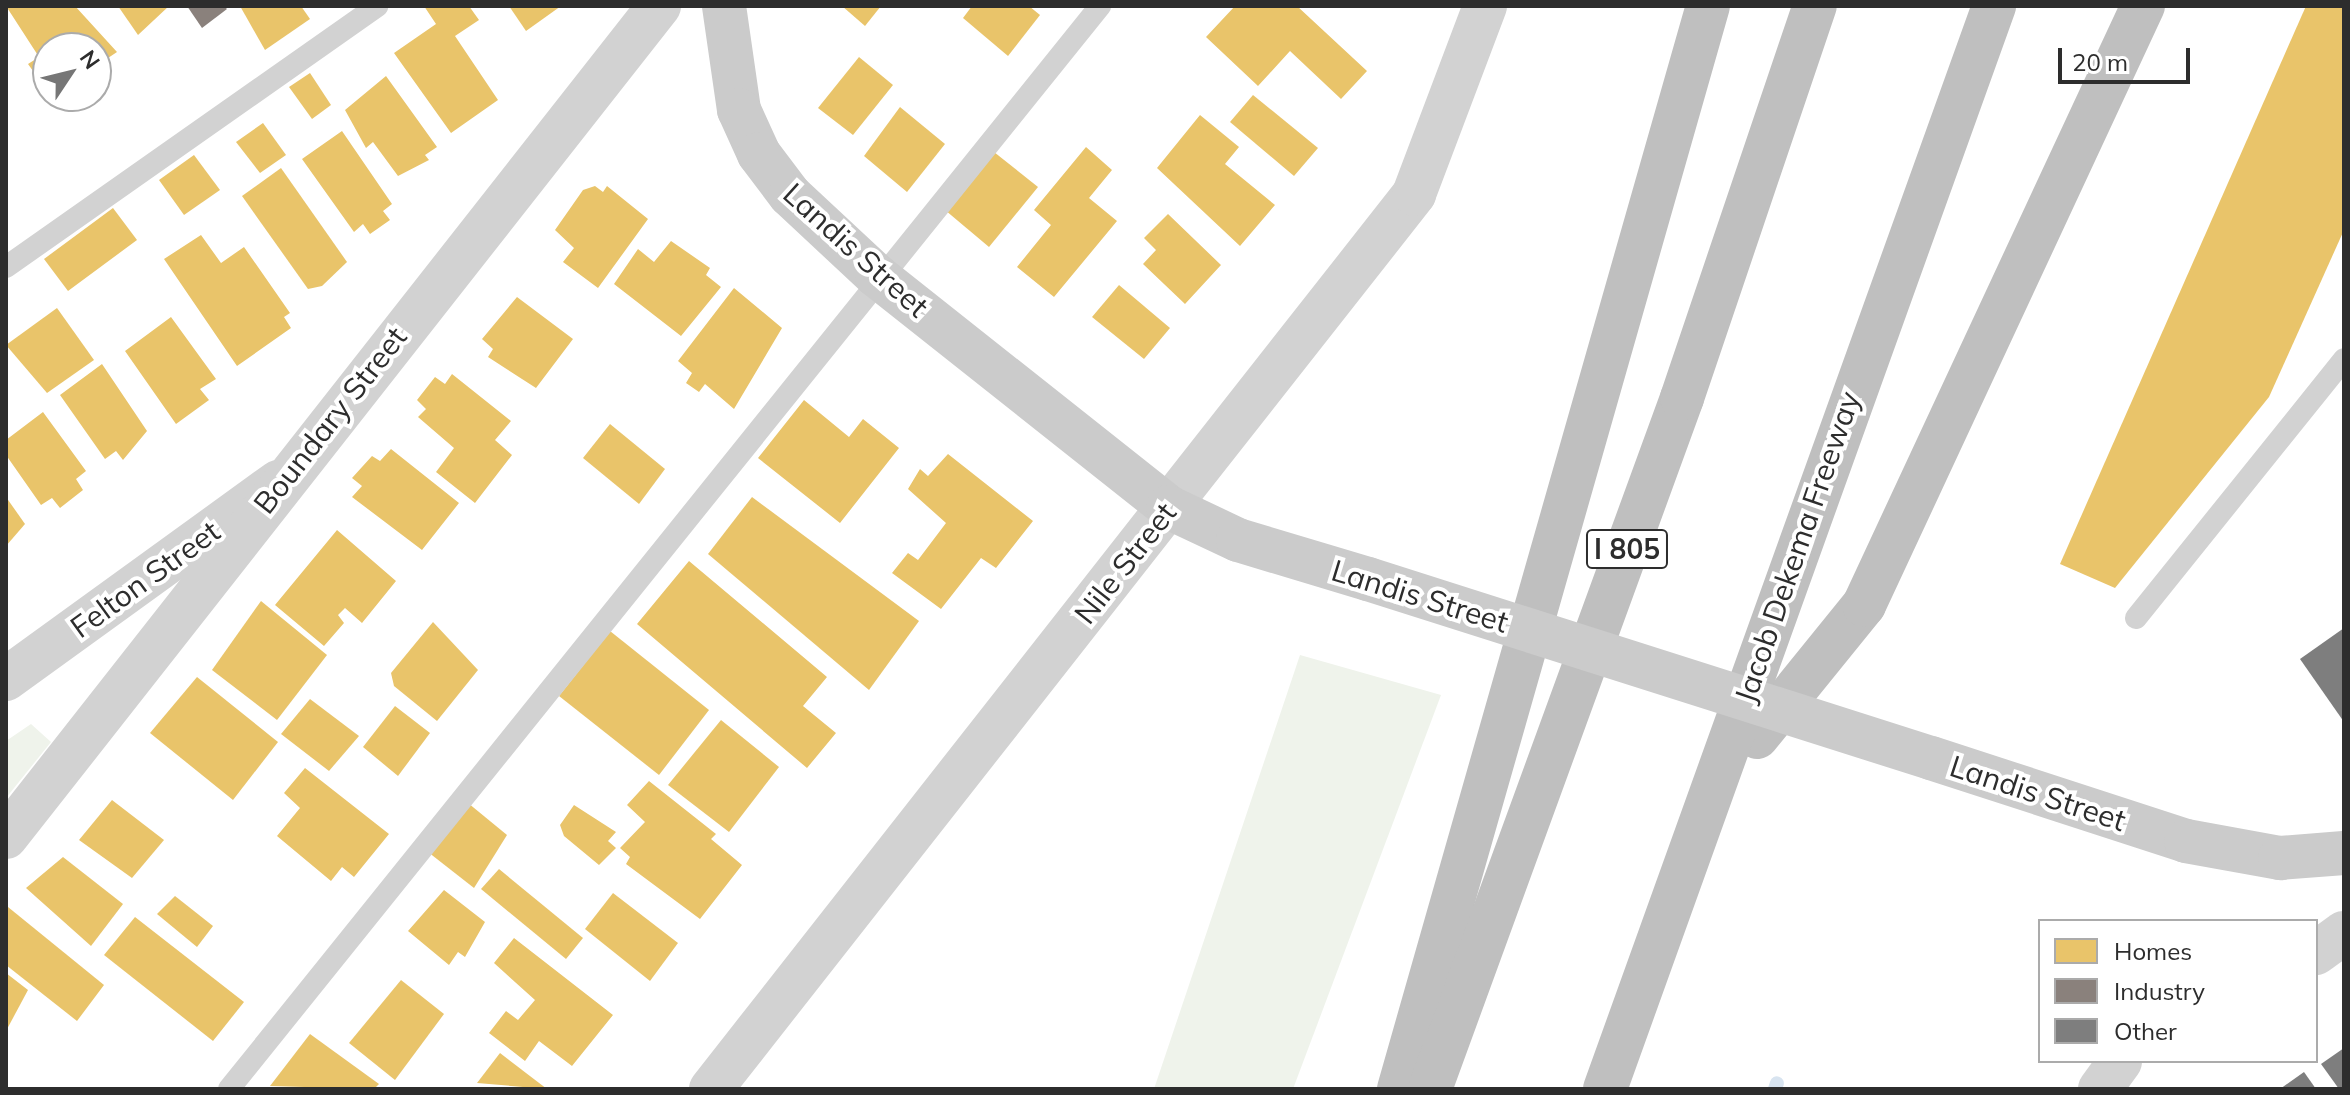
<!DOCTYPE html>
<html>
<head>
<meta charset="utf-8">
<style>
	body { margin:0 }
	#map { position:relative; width:2350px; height:1095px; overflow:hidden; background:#fff; font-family:Mulish,sans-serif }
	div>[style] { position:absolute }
	.green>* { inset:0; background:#eff3eb }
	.homes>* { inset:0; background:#e9c46a }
	.industry>* { inset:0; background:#8a817c }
	.stream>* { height:14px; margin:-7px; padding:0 7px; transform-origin:7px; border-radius:7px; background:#d8e4f0 }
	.building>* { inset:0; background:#7e7e7e }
	.service>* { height:22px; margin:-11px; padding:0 11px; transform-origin:11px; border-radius:11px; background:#d2d2d2 }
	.minor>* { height:44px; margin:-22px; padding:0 22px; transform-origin:22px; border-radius:22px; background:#d2d2d2 }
	.tertiary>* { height:44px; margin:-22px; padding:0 22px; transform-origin:22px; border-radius:22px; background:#d2d2d2 }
	.secondary>* { height:44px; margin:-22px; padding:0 22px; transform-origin:22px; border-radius:22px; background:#cbcbcb }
	.motorway>* { height:44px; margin:-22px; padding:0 22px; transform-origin:22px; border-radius:22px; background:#bfbfbf }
	.secondary-bridge>* { height:44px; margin:-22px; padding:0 22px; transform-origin:22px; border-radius:22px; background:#cbcbcb }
	span { translate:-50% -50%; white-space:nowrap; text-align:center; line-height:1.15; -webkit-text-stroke:8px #fff; paint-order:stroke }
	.shield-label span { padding:2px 6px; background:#fff; border:2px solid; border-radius:6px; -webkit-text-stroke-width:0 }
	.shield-label { font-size:28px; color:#2d2d2d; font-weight:700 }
	.street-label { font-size:30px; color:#2d2d2d }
	.frame { position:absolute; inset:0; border:8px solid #2d2d2d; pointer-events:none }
	.legend { position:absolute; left:2038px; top:919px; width:280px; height:144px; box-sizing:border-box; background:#fff; border:2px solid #ababab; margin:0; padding:10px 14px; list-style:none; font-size:24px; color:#2d2d2d }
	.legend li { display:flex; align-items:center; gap:16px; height:40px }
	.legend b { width:40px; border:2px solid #ababab }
	.north { position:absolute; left:32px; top:32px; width:80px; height:80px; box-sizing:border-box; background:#fff; border:2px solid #ababab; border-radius:50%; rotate:55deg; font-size:22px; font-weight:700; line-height:32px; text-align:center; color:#2d2d2d }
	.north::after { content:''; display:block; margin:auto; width:28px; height:36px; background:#767676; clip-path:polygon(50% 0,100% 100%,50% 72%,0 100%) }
	.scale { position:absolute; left:2058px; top:48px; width:132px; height:36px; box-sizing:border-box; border:4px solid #2d2d2d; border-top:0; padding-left:10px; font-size:24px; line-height:28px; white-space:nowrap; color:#2d2d2d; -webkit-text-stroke:6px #fff; paint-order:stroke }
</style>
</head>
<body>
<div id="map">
	<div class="green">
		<div style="clip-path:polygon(1300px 655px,1441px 695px,1293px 1089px,1154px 1089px)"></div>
		<div style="clip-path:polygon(31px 724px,51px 742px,6px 798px,6px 741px)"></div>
	</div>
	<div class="homes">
		<div style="clip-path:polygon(6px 6px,75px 6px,117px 52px,96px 66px,96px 48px,48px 48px,48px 92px,28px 64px,39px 57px)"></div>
		<div style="clip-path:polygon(118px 6px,169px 6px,138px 35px)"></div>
		<div style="clip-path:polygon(240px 6px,301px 6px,310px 19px,265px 50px)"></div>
		<div style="clip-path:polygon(424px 6px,469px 6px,479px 20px,455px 36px,498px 100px,451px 133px,394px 53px,436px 24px)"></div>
		<div style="clip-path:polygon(509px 6px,561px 6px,526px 31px)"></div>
		<div style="clip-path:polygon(842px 6px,881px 6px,865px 26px)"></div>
		<div style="clip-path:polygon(972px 6px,1029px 6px,1040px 15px,1008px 56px,963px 18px)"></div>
		<div style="clip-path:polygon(1235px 6px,1297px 6px,1367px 71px,1341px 99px,1290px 51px,1258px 86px,1206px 37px)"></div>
		<div style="clip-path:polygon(2306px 6px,2344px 6px,2344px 230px,2269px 397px,2115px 588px,2060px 564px)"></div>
		<div style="clip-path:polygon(859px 57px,893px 85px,853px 135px,818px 108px)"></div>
		<div style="clip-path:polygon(310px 73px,331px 105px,312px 119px,289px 87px)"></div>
		<div style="clip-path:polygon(386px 76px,437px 147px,425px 155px,429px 160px,398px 176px,373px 142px,366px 148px,345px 110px)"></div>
		<div style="clip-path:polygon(1253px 95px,1318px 148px,1294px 176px,1230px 122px)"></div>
		<div style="clip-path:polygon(900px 107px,945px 144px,907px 192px,864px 156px)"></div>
		<div style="clip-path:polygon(1200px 115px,1239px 147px,1225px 164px,1275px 205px,1240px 246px,1157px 168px)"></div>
		<div style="clip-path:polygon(263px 123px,286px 155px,260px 173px,236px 142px)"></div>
		<div style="clip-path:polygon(342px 131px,392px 204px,383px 211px,390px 220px,370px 234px,363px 224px,354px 232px,302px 159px)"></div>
		<div style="clip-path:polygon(1086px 147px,1112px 170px,1089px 198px,1117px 221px,1054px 297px,1017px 267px,1051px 225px,1034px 210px)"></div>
		<div style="clip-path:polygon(994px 152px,1038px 187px,989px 247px,945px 210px)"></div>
		<div style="clip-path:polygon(194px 155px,220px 190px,184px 215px,159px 180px)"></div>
		<div style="clip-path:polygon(281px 168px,347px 262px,322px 286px,308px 289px,242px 196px)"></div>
		<div style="clip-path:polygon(595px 186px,603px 192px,607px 186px,648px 219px,598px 288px,563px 262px,574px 248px,555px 230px,583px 190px)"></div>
		<div style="clip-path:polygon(113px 208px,137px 240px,68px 291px,44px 259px)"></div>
		<div style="clip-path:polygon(1168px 214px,1221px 265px,1185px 304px,1143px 264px,1156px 250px,1144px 238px)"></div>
		<div style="clip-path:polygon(201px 235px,221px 263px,244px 247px,290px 313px,284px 317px,291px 328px,237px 366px,164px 259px)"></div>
		<div style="clip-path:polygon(671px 241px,710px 268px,706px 275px,721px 287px,681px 336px,614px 284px,638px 249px,654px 262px)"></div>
		<div style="clip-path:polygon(1119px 285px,1170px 328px,1144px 359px,1092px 317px)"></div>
		<div style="clip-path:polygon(734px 288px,782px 328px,734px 409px,705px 384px,699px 392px,686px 383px,692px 373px,678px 361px)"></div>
		<div style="clip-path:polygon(517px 297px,573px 339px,536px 388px,488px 357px,493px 349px,482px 339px)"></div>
		<div style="clip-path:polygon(57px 308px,94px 360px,47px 393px,6px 345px)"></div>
		<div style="clip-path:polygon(171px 317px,216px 379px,200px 389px,209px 400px,176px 424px,125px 351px)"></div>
		<div style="clip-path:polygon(102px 364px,147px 431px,123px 460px,116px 451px,105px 459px,60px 395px)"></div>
		<div style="clip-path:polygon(452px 374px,511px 421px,495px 440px,512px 455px,475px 503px,436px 472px,454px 448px,418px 417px,426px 409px,417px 400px,435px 377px,445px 384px)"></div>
		<div style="clip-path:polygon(804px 400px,849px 437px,863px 419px,899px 448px,840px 523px,758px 458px)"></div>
		<div style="clip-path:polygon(43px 412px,86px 471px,76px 479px,83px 490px,60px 508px,52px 498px,41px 505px,6px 455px,6px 440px)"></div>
		<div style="clip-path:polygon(610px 424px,665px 469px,639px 504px,583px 458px)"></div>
		<div style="clip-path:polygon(391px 449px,459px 503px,422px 550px,352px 497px,362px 486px,352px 478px,372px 456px,380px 461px)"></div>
		<div style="clip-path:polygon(948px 454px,1033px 521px,996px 568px,981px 558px,941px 609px,892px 573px,908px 553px,918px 560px,946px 523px,908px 489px,920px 469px,928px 476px)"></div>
		<div style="clip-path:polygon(6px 497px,25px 524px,6px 546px)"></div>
		<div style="clip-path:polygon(752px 497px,919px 621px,869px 690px,708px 554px)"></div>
		<div style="clip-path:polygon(337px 530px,396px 581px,362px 623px,345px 608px,338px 615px,344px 623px,324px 646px,275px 605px)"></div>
		<div style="clip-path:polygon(689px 561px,827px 677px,803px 706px,836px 733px,807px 768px,637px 624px)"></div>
		<div style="clip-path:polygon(261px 601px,327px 655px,277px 720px,212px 670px)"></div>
		<div style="clip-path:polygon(433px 622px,478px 670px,437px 721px,394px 686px,391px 673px)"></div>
		<div style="clip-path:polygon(610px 631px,709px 710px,659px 775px,559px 696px)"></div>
		<div style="clip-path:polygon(197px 677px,278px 742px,233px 800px,150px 733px)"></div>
		<div style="clip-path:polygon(310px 699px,359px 736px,329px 771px,281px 734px)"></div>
		<div style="clip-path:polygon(395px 706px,430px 733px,398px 776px,363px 747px)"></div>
		<div style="clip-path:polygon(721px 720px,779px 767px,729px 832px,668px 785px)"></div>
		<div style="clip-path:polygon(305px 768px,389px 834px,354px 877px,342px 867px,331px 881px,277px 836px,300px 808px,284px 793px)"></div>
		<div style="clip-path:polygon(649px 781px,716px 834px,711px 839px,742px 865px,700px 919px,626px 864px,630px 857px,620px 848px,645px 822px,627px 805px)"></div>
		<div style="clip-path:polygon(112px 800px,164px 840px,132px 878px,79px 840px)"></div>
		<div style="clip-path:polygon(468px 803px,507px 835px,474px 888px,428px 852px)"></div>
		<div style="clip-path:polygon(574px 805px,616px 832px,608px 841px,616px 848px,599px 865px,564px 836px,560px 825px)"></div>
		<div style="clip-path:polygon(63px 857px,123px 904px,91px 946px,26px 888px)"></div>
		<div style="clip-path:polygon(499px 869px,583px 938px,566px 959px,481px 889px)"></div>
		<div style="clip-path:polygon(444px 890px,485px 922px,465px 957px,458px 952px,449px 965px,408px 931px)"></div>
		<div style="clip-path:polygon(613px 893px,678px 943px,650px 981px,585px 929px)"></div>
		<div style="clip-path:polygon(175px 896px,213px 926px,197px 947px,157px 914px)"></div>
		<div style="clip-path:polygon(8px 907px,104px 985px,77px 1021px,6px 965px)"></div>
		<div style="clip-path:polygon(135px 917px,244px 1002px,213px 1041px,104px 955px)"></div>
		<div style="clip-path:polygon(514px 938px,613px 1015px,572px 1066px,539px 1041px,525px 1061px,489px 1033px,506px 1011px,518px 1020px,535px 1000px,494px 963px)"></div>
		<div style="clip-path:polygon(6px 973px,28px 990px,6px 1031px)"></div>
		<div style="clip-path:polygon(401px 980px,444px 1014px,395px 1080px,349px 1043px)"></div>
		<div style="clip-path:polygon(310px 1034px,379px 1084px,374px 1089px,270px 1086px)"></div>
		<div style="clip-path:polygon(500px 1053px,547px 1089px,477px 1083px)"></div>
	</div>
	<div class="industry">
		<div style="clip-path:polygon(187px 6px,224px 6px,227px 9px,202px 28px)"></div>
	</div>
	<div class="stream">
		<div style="left:1775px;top:1089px;width:6px;rotate:-72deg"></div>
	</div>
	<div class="building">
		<div style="clip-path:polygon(2344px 628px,2344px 722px,2300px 659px)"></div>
		<div style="clip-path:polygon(2344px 1048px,2344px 1089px,2339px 1089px,2321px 1064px)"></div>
		<div style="clip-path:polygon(2304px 1072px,2316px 1089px,2280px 1089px)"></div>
	</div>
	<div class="service">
		<div style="left:6px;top:267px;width:454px;rotate:-35.1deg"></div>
		<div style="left:2136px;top:618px;width:332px;rotate:-51.2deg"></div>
		<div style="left:229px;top:1089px;width:1390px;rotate:-51.19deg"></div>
	</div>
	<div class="minor">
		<div style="left:1168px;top:507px;width:398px;rotate:-51.8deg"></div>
		<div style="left:1414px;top:194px;width:201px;rotate:-69.3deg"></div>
		<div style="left:6px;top:679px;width:336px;rotate:-35.9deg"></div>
		<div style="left:2316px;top:953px;width:34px;rotate:-36deg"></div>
		<div style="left:2100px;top:1089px;width:34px;rotate:-54deg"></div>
	</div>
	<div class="tertiary">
		<div style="left:6px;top:837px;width:1057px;rotate:-51.84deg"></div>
		<div style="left:711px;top:1089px;width:740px;rotate:-51.86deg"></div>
	</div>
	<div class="secondary">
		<div style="left:724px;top:6px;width:105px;rotate:81.8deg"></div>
		<div style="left:739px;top:110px;width:48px;rotate:65.6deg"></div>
		<div style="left:759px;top:154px;width:51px;rotate:52.9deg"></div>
		<div style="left:790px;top:195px;width:119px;rotate:43deg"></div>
		<div style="left:877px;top:276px;width:372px;rotate:38.4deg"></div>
		<div style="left:1168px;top:507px;width:77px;rotate:25.2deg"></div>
		<div style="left:1238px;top:540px;width:136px;rotate:16.7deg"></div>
		<div style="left:1931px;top:758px;width:268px;rotate:18deg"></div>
		<div style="left:2186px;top:841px;width:96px;rotate:10.3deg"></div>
		<div style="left:2280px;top:858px;width:64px;rotate:-4.5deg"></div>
	</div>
	<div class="motorway">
		<div style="left:1757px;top:737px;width:170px;rotate:-51deg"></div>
		<div style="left:1864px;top:605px;width:661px;rotate:-65.03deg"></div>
		<div style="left:1399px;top:1089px;width:1126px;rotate:-74.08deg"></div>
		<div style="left:1430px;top:1089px;width:736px;rotate:-69.96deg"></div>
		<div style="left:1682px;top:398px;width:414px;rotate:-71.3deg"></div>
		<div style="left:1605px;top:1089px;width:1151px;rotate:-70.24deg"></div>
	</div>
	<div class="secondary-bridge">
		<div style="left:1368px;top:579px;width:591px;rotate:17.64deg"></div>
	</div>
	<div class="shield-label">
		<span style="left:1627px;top:549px">I 805</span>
	</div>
	<div class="street-label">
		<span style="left:856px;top:250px;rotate:42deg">Landis Street</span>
		<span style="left:330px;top:420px;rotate:-52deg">Boundary Street</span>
		<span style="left:1797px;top:547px;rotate:-71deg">Jacob Dekema Freeway</span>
		<span style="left:1125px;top:563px;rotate:-52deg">Nile Street</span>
		<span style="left:145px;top:579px;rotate:-36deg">Felton Street</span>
		<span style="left:1420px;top:596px;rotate:17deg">Landis Street</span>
		<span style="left:2038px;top:793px;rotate:18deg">Landis Street</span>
	</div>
	<div class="frame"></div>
	<ul class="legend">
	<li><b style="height:22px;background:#e9c46a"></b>Homes</li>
	<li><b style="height:22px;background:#8a817c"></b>Industry</li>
	<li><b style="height:22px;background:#7e7e7e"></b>Other</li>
	</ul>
	<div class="north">N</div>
	<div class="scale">20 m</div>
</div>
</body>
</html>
